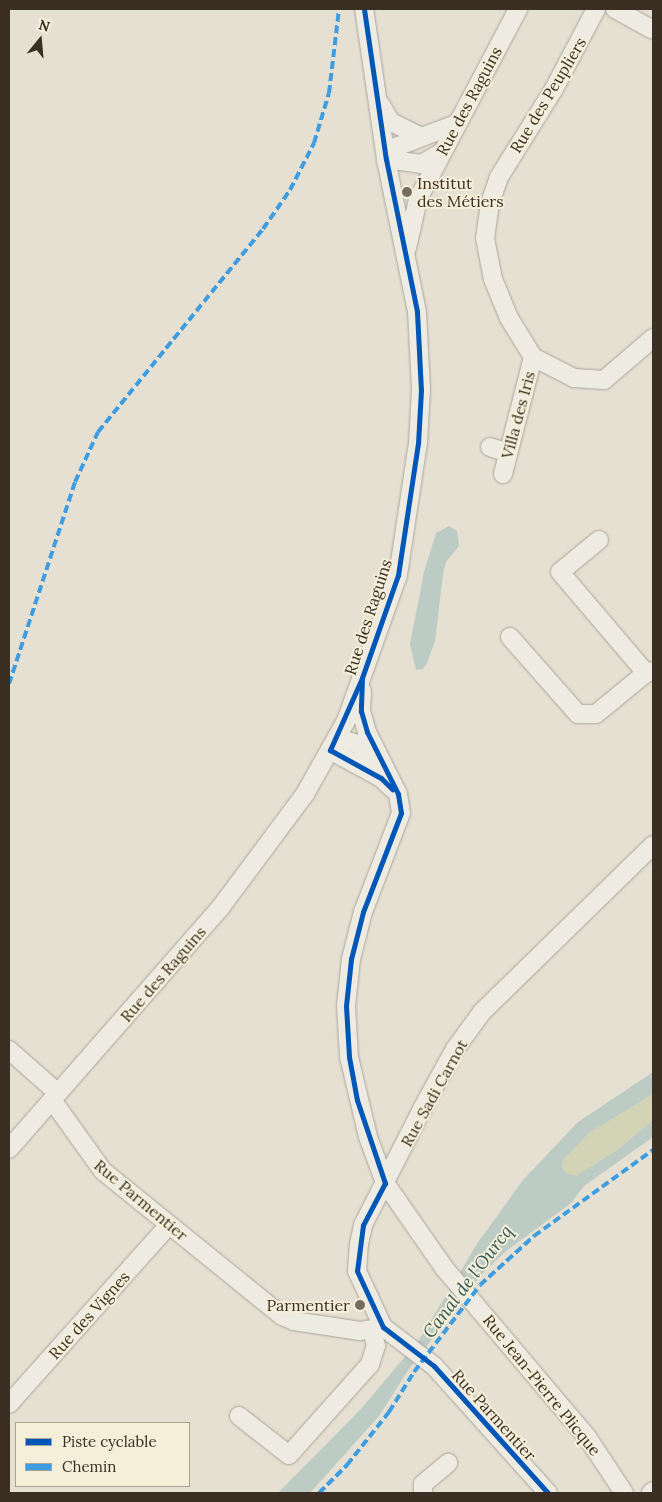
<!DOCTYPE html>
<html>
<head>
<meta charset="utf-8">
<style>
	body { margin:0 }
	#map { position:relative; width:662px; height:1502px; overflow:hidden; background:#e5e0d2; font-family:Lora,serif }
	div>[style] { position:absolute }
	.green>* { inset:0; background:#d2d4b5 }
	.water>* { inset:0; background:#bccbc3 }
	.roads { filter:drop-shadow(0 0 1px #aba59a) drop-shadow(0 0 1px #aba59a) }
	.minor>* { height:18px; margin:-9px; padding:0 9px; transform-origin:9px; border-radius:9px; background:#eeebe3 }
	.quiet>* { height:4px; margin-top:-2px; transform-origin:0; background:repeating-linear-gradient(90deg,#3e9de0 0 8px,transparent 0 12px) }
	.cycleway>* { height:5px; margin:-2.5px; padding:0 2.5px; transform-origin:2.5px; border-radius:2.5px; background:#0057b8 }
	.dots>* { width:14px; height:14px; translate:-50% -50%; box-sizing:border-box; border:2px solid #f5eed9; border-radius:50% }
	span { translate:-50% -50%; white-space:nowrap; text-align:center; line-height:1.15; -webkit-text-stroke:4px #f5eed9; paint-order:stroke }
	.street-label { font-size:16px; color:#3a2f22 }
	.poi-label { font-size:16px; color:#3a2f22 }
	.left { translate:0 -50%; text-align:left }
	.right { translate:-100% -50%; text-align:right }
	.water-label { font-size:18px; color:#325959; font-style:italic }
	.frame { position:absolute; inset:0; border:10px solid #3a2f22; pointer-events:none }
	.legend { position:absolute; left:15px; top:1422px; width:175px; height:65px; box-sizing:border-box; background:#f5eed9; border:1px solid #aaa290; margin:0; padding:6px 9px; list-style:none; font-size:15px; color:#3a2f22 }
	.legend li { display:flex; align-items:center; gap:10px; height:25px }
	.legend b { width:25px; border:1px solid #aaa290 }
	.north { position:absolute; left:15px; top:15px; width:50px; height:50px; -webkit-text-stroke:4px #f5eed9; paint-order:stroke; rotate:17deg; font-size:14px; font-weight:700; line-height:20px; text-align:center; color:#3a2f22 }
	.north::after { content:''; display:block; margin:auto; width:18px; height:22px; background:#3a2f22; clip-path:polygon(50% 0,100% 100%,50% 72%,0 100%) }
</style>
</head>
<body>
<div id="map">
	<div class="green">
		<div style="clip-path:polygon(653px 1094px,653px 1120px,617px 1150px,576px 1176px,566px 1173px,562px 1167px,563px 1160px,589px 1133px)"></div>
	</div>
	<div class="water">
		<div style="clip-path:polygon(449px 526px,457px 531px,459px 546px,446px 562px,443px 574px,435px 641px,427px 663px,423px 669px,416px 670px,410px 644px,424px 572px,436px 533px)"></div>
		<div style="clip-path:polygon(653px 1072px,653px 1094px,589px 1133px,563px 1160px,562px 1167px,566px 1173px,576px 1176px,617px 1150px,653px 1120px,653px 1137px,584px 1186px,571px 1203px,505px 1252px,481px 1275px,409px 1369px,379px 1416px,310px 1493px,278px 1493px,361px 1409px,419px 1340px,477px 1244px,523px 1180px,578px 1122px)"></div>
	</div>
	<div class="roads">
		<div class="minor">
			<div style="left:596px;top:9px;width:90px;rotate:117.7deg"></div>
			<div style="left:554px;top:89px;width:104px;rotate:122deg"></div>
			<div style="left:499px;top:177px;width:28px;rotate:109deg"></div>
			<div style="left:490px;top:203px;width:35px;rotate:98deg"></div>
			<div style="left:485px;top:238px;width:42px;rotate:79deg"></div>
			<div style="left:493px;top:279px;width:42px;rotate:67.7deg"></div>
			<div style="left:509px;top:318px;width:46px;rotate:58.4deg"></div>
			<div style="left:533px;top:357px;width:46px;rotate:27.1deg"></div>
			<div style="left:574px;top:378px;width:30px;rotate:4deg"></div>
			<div style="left:604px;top:380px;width:65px;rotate:-40.6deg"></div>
			<div style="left:615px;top:9px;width:43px;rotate:28.9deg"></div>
			<div style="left:381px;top:105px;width:20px;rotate:60deg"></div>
			<div style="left:391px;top:122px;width:32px;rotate:26deg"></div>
			<div style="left:386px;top:159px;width:16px;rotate:-50deg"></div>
			<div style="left:396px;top:147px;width:64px;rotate:-21deg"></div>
			<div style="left:386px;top:159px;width:35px;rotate:8deg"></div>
			<div style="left:421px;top:164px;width:23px;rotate:-29deg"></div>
			<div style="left:407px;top:248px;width:50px;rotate:-77.3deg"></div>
			<div style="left:418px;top:199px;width:215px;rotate:-62.2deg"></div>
			<div style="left:490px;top:447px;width:19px;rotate:18deg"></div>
			<div style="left:503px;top:474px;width:121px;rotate:-75.6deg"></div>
			<div style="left:599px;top:540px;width:50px;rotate:140.6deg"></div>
			<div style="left:560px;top:572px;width:133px;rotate:49.6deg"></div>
			<div style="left:510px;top:637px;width:103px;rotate:48.6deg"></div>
			<div style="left:578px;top:714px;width:18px"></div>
			<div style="left:596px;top:714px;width:65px;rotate:-39.4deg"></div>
			<div style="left:646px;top:673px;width:7px;rotate:-16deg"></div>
			<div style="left:362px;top:691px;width:20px;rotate:93deg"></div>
			<div style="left:361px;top:711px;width:22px;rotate:74deg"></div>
			<div style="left:367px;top:732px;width:69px;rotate:63.4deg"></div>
			<div style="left:398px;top:794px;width:19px;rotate:81deg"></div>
			<div style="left:401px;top:813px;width:106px;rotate:111deg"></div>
			<div style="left:363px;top:912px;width:49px;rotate:104.3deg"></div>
			<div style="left:351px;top:959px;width:47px;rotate:96.1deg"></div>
			<div style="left:346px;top:1006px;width:51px;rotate:86.6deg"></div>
			<div style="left:349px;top:1057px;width:82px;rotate:76.6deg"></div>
			<div style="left:368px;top:1137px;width:49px;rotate:69.7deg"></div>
			<div style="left:385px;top:1183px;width:105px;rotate:55.1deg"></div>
			<div style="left:445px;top:1269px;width:220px;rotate:49.8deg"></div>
			<div style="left:587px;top:1437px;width:67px;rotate:56.5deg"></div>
			<div style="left:337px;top:738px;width:22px;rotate:16deg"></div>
			<div style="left:358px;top:744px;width:26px;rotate:43deg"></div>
			<div style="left:330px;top:750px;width:58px;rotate:28.8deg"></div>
			<div style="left:381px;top:778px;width:16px;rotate:43deg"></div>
			<div style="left:9px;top:1050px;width:65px;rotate:41.3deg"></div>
			<div style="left:52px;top:1100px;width:87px;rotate:54.3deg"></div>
			<div style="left:103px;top:1171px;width:230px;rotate:39deg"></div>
			<div style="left:282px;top:1316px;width:13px;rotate:23deg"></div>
			<div style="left:294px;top:1321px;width:67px;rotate:8.6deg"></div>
			<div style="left:360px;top:1331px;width:23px;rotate:-10deg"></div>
			<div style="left:9px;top:1149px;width:322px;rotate:-48.8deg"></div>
			<div style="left:221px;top:907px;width:141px;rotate:-53.4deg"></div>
			<div style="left:305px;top:794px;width:84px;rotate:-60.7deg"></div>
			<div style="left:346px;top:721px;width:155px;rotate:-70.4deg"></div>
			<div style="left:398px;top:575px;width:134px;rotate:-81.4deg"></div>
			<div style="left:418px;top:443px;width:53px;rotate:-86.8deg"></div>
			<div style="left:421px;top:390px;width:78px;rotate:-92.9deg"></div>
			<div style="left:417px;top:312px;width:156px;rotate:-101.5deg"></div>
			<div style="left:386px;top:159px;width:152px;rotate:-98.3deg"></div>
			<div style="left:9px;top:1404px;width:240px;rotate:-48.2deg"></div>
			<div style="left:239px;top:1416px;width:63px;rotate:38deg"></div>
			<div style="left:289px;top:1455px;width:122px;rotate:-48.3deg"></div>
			<div style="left:370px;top:1364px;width:19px;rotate:-72deg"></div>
			<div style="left:376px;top:1346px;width:16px;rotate:-104deg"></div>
			<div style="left:423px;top:1493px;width:9px;rotate:-90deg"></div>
			<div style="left:423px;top:1484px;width:33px;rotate:-40deg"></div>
			<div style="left:548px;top:1493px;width:171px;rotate:-131.9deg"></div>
			<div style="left:434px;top:1366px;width:64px;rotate:-142.6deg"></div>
			<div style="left:383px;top:1327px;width:62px;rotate:-114.9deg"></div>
			<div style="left:357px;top:1271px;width:27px;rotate:-86deg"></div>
			<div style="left:359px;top:1244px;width:19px;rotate:-78deg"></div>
			<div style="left:363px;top:1225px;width:132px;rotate:-63deg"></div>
			<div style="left:423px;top:1107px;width:66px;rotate:-61.1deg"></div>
			<div style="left:455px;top:1049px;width:46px;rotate:-53.9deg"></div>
			<div style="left:482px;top:1012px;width:239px;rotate:-44.3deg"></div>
			<div style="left:651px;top:1493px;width:3px;rotate:-45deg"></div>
		</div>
	</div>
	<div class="quiet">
		<div style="left:9px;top:684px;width:213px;rotate:-71.9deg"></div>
		<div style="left:75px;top:482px;width:55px;rotate:-65.3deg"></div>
		<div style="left:98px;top:432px;width:262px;rotate:-50.9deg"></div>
		<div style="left:263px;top:229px;width:47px;rotate:-55.3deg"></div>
		<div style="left:290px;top:190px;width:53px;rotate:-62.9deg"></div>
		<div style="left:314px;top:143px;width:52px;rotate:-73.3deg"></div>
		<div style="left:329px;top:93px;width:85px;rotate:-83.2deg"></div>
		<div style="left:319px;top:1493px;width:40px;rotate:-45deg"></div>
		<div style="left:347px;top:1465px;width:68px;rotate:-51.6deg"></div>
		<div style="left:389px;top:1412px;width:47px;rotate:-58deg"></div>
		<div style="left:414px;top:1372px;width:109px;rotate:-52.8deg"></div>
		<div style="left:480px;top:1285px;width:73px;rotate:-42.2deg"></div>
		<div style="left:534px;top:1236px;width:147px;rotate:-35.9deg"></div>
	</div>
	<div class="cycleway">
		<div style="left:364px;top:9px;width:152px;rotate:81.7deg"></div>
		<div style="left:386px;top:159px;width:156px;rotate:78.5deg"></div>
		<div style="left:417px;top:312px;width:78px;rotate:87.1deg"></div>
		<div style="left:421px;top:390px;width:53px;rotate:93.2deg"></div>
		<div style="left:418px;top:443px;width:134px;rotate:98.6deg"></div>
		<div style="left:398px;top:575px;width:109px;rotate:109.3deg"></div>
		<div style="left:362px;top:678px;width:79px;rotate:114deg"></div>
		<div style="left:330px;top:750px;width:58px;rotate:28.8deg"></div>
		<div style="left:381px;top:778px;width:16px;rotate:45deg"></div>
		<div style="left:362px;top:678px;width:33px;rotate:92deg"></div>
		<div style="left:361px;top:711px;width:22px;rotate:74deg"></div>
		<div style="left:367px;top:732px;width:69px;rotate:63.4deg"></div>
		<div style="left:398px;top:794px;width:19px;rotate:81deg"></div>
		<div style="left:401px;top:813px;width:106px;rotate:111deg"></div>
		<div style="left:363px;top:912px;width:49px;rotate:104.3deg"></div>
		<div style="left:351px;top:959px;width:47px;rotate:96.1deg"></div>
		<div style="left:346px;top:1006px;width:51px;rotate:86.6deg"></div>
		<div style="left:349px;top:1057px;width:44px;rotate:79.5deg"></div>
		<div style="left:357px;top:1100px;width:88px;rotate:71.4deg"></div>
		<div style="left:385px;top:1183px;width:47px;rotate:117.6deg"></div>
		<div style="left:363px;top:1225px;width:46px;rotate:97.4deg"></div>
		<div style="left:357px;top:1271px;width:62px;rotate:65.1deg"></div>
		<div style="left:383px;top:1327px;width:64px;rotate:37.4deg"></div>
		<div style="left:434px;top:1366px;width:171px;rotate:48.1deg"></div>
	</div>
	<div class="dots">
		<div style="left:407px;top:192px;background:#766d60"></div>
		<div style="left:360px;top:1305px;background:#766d60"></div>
	</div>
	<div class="street-label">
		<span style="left:548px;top:95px;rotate:-59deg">Rue des Peupliers</span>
		<span style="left:469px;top:101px;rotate:-62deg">Rue des Raguins</span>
		<span style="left:518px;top:415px;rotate:-75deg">Villa des Iris</span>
		<span style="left:368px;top:617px;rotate:-72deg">Rue des Raguins</span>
		<span style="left:163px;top:974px;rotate:-49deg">Rue des Raguins</span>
		<span style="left:434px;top:1093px;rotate:-61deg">Rue Sadi Carnot</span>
		<span style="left:141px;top:1200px;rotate:40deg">Rue Parmentier</span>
		<span style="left:89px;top:1315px;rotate:-48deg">Rue des Vignes</span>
		<span style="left:542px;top:1385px;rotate:51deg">Rue Jean-Pierre Plicque</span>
		<span style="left:494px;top:1415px;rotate:48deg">Rue Parmentier</span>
	</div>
	<div class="poi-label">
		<span class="left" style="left:417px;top:192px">Institut<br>des Métiers</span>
		<span class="right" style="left:350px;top:1305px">Parmentier</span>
	</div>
	<div class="water-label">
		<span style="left:468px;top:1282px;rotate:-53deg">Canal de l'Ourcq</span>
	</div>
	<div class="frame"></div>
	<ul class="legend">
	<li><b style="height:6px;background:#0057b8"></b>Piste cyclable</li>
	<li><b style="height:6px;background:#3e9de0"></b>Chemin</li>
	</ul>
	<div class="north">N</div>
</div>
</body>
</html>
